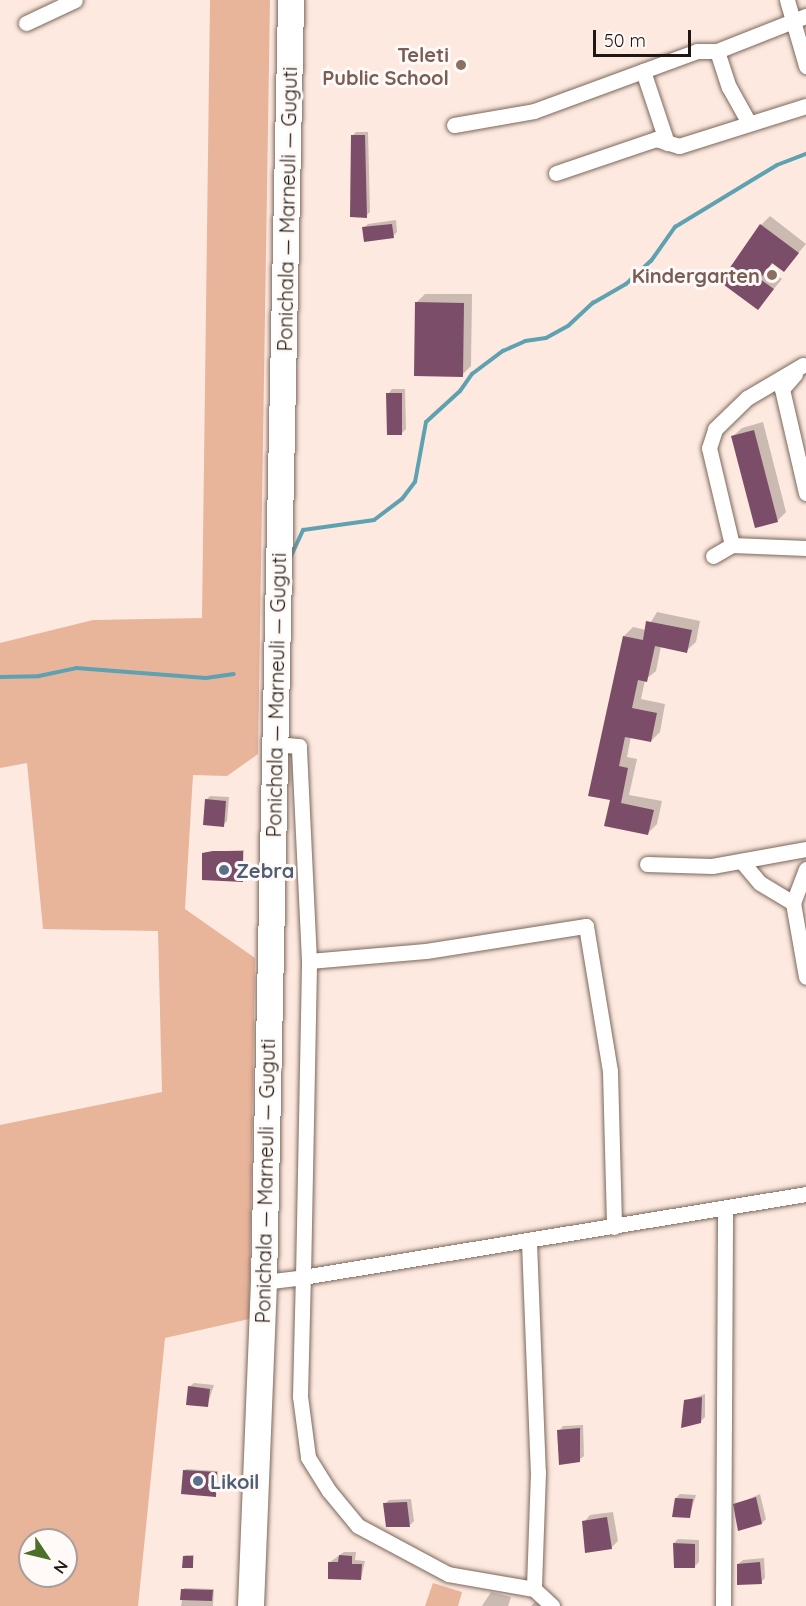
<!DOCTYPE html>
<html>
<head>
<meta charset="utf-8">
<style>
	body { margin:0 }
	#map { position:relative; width:806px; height:1606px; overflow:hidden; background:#fde9df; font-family:Quicksand,sans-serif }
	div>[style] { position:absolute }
	.green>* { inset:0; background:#e8b49a }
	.shadow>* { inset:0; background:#0003 }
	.stream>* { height:4px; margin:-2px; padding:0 2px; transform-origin:2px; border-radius:2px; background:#5ea2b2 }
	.building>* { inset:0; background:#7c4d68 }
	.roads { filter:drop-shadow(0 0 2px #7c675c) drop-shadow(0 0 2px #7c675c) }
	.minor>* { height:15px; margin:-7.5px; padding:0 7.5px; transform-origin:7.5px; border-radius:7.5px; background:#fff }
	.trunk>* { height:26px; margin:-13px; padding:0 13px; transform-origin:13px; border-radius:13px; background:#fff }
	.dots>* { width:16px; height:16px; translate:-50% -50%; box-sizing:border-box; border:3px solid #fffaf7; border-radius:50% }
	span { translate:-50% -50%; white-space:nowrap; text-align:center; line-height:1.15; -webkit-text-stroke:6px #fffaf7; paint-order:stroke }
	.education-label { font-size:20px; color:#785e54; font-weight:700 }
	.right { translate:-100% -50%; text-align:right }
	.street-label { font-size:20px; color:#201713 }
	.service-label { font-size:20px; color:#4e5e75; font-weight:700 }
	.left { translate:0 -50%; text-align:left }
	.north { position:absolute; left:18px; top:1528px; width:60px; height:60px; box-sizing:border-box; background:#fffaf7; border:2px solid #a69f9c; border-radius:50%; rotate:125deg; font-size:16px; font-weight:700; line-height:24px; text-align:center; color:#201713 }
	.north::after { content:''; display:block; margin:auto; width:21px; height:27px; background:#4d7029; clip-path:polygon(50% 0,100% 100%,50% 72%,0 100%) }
	.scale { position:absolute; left:593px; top:30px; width:98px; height:27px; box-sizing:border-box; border:3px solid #201713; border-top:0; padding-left:8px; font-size:18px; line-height:21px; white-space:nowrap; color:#201713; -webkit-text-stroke:4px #fffaf7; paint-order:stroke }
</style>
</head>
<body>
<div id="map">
	<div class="green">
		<div style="clip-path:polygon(evenodd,210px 0,270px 0,258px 754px,227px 776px,193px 775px,185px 909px,255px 958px,249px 1319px,165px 1338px,138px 1606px,0 1606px,0 1125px,162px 1092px,158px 931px,43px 929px,27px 763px,0 768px,0 643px,93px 620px,202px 618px,210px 0,30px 1540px,66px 1540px,66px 1576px,30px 1576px,30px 1540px)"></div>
		<div style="clip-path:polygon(433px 1583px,462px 1592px,458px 1606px,425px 1606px)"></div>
	</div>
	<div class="shadow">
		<div style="clip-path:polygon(356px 132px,368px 132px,370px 212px,366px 216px,352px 136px)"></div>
		<div style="clip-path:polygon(770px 216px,806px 244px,784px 270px,774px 262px,768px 269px,782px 279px,758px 308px,761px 225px)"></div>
		<div style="clip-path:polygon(396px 220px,397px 232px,393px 236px,364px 228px,368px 224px)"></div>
		<div style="clip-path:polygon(425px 294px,472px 294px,471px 366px,462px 375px,416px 303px)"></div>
		<div style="clip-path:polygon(392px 389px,405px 389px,406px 429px,401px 434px,388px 394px)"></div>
		<div style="clip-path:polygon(763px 422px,786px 512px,777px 521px,732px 437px,742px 428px)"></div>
		<div style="clip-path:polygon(657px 612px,700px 621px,696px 642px,686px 651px,661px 646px,656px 671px,645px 680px,641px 699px,665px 704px,660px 732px,651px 741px,631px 736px,627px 757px,637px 759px,629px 795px,662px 801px,657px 824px,648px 833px,611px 799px,624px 636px,633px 627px,646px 630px)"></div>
		<div style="clip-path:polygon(210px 796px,229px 797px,227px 821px,223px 825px,206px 800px)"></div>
		<div style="clip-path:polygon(244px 850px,242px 880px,204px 854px,206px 852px)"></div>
		<div style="clip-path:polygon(194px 1383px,214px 1385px,207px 1406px,189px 1387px)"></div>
		<div style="clip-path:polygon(705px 1394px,705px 1417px,701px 1421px,685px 1401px)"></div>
		<div style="clip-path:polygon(583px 1425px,584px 1456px,579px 1460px,559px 1431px,563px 1426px)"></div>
		<div style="clip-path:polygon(186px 1469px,218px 1471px,217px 1493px,185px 1471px)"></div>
		<div style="clip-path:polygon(680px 1494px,696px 1495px,689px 1517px,676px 1498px)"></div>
		<div style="clip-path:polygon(760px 1494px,766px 1519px,762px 1523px,735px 1505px)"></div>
		<div style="clip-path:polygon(411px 1499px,414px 1521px,410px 1525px,385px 1504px,389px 1500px)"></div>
		<div style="clip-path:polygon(613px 1512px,618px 1541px,611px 1548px,584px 1522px,590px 1515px)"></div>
		<div style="clip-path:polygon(678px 1539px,699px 1540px,699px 1562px,695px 1566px,674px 1543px)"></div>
		<div style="clip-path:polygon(344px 1552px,356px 1552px,355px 1560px,365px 1561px,361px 1579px,330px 1562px)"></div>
		<div style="clip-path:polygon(186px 1555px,194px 1555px,193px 1566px,184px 1556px)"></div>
		<div style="clip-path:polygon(764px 1558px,765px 1578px,761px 1582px,738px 1564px,743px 1560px)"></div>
		<div style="clip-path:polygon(184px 1588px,214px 1589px,213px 1606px,181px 1606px)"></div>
		<div style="clip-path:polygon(491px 1592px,511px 1597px,508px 1606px,482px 1606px)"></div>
		<div style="clip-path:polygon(535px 1602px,548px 1606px,531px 1606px)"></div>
	</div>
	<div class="stream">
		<div style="left:291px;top:556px;width:29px;rotate:-65deg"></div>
		<div style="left:303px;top:530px;width:72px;rotate:-8deg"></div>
		<div style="left:374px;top:520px;width:35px;rotate:-37deg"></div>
		<div style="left:402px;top:499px;width:21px;rotate:-53deg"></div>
		<div style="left:415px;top:482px;width:61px;rotate:-79.6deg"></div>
		<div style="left:426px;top:422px;width:46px;rotate:-42.4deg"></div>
		<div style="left:460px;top:391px;width:21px;rotate:-55deg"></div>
		<div style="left:472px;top:374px;width:39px;rotate:-37deg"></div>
		<div style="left:503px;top:351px;width:24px;rotate:-24deg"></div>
		<div style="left:525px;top:341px;width:21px;rotate:-8deg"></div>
		<div style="left:546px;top:338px;width:26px;rotate:-29deg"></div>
		<div style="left:569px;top:325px;width:33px;rotate:-43deg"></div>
		<div style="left:593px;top:303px;width:38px;rotate:-30deg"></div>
		<div style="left:626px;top:284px;width:34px;rotate:-43deg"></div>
		<div style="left:651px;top:261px;width:42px;rotate:-54.8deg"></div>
		<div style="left:675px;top:227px;width:119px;rotate:-31.3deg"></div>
		<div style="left:777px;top:165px;width:31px;rotate:-21deg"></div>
		<div style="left:0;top:677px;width:39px;rotate:-1deg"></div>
		<div style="left:39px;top:676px;width:38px;rotate:-12deg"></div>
		<div style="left:76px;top:668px;width:130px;rotate:4.4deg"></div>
		<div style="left:206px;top:678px;width:28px;rotate:-8deg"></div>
	</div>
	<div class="building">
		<div style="clip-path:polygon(351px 135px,365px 135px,367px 218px,350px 217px)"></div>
		<div style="clip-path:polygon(392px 224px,394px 238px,364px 242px,362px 227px)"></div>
		<div style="clip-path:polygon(760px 224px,799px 253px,784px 272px,772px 263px,760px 279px,774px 289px,758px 310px,720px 282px)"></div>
		<div style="clip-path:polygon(415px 302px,464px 303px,463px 377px,414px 376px)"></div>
		<div style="clip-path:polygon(386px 393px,402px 393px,402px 435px,387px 435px)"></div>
		<div style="clip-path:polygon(754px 430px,778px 522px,755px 528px,731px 436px)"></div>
		<div style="clip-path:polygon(646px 621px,692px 630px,687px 653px,655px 646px,647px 682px,638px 680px,632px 708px,657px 713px,651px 742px,625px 737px,619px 766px,628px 768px,621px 803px,654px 810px,648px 835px,604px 826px,610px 800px,588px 796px,623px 636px,643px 640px)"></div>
		<div style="clip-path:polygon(205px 799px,226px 801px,224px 827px,203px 825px)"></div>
		<div style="clip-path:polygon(213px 851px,243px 851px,243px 882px,202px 880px,202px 853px)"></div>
		<div style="clip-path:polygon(188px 1386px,210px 1389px,208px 1407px,186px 1405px)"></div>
		<div style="clip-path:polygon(702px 1397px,701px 1423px,681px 1428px,684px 1400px)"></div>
		<div style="clip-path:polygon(580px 1428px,580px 1462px,559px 1465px,557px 1430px)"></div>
		<div style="clip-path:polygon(183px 1470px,217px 1472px,216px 1497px,181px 1494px)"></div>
		<div style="clip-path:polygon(756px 1497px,762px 1524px,738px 1531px,733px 1504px)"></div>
		<div style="clip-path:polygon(675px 1498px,693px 1499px,690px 1518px,672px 1517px)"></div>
		<div style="clip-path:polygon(407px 1502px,410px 1527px,386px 1527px,383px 1503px)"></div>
		<div style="clip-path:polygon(607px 1517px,612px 1549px,585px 1553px,582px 1521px)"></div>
		<div style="clip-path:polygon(673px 1543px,695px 1544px,695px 1568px,674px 1568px)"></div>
		<div style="clip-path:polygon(339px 1555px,352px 1556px,352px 1564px,362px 1564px,361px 1580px,328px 1579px,328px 1562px,338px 1562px)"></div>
		<div style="clip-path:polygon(183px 1556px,193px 1556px,193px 1568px,182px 1568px)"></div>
		<div style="clip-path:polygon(760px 1562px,762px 1584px,737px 1585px,737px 1564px)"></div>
		<div style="clip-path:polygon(181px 1589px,213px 1590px,212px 1601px,180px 1600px)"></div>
	</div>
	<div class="roads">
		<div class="minor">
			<div style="left:787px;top:0;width:69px;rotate:73.9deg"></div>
			<div style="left:26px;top:23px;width:54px;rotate:-25.1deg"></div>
			<div style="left:717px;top:51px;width:38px;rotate:72deg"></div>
			<div style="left:729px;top:87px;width:41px;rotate:60.9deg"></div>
			<div style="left:643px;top:71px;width:76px;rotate:71.6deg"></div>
			<div style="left:454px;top:125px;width:81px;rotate:-9.9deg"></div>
			<div style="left:534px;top:111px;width:174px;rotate:-20.2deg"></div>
			<div style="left:697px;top:51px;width:20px"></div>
			<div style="left:717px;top:51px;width:96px;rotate:-21.5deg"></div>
			<div style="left:556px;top:173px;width:106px;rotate:-18.8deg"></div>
			<div style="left:656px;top:139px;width:24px;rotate:17deg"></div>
			<div style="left:679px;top:146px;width:133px;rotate:-17.5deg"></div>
			<div style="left:795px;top:374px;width:20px;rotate:131deg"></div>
			<div style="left:782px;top:389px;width:107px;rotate:77deg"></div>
			<div style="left:732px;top:545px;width:100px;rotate:-103.3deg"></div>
			<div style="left:709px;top:448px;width:20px;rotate:-72deg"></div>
			<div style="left:715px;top:429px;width:45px;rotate:-44.1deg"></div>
			<div style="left:747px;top:398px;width:65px;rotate:-30.5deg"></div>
			<div style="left:713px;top:556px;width:22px;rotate:-30deg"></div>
			<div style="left:732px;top:545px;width:74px;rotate:2.3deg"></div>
			<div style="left:743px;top:863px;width:26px;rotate:50deg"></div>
			<div style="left:760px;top:883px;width:39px;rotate:31deg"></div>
			<div style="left:647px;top:864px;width:65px;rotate:1.8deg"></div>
			<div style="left:712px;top:866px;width:96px;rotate:-10.3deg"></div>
			<div style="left:806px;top:869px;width:36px;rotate:111deg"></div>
			<div style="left:793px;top:903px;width:75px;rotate:80deg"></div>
			<div style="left:309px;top:961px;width:117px;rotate:-4.9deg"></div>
			<div style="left:426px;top:951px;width:162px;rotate:-8.9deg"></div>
			<div style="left:586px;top:926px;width:147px;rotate:80.6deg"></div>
			<div style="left:610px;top:1071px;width:156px;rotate:88.5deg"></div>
			<div style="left:529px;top:1242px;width:230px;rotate:87.8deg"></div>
			<div style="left:538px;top:1472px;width:117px;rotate:92deg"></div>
			<div style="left:534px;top:1589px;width:25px;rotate:43deg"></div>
			<div style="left:264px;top:1282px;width:39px;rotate:-7deg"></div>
			<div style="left:303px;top:1277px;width:316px;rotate:-88.9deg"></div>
			<div style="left:309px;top:961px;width:215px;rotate:-92.7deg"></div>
			<div style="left:299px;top:746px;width:25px;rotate:-175deg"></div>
			<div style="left:534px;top:1589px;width:87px;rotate:-170.1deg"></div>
			<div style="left:448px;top:1574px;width:102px;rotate:-151.9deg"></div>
			<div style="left:358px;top:1526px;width:45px;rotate:-129.6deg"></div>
			<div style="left:329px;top:1491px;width:40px;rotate:-122deg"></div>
			<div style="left:308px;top:1457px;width:62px;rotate:-97.5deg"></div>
			<div style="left:300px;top:1396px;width:119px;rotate:-88.6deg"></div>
			<div style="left:303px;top:1277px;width:510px;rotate:-9.37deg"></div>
			<div style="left:723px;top:1606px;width:397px;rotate:-89.7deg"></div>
		</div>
		<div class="trunk">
			<div style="left:251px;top:1606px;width:324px;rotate:-87.7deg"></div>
			<div style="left:264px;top:1282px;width:1282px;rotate:-88.79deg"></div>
		</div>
	</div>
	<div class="dots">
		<div style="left:461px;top:65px;background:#8d6e63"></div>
		<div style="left:772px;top:275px;background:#8d6e63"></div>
		<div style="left:224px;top:870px;background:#5c6f8a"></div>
		<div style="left:198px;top:1481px;background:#5c6f8a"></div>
	</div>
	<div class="education-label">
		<span class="right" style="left:449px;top:66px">Teleti<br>Public School</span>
		<span class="right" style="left:760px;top:275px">Kindergarten</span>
	</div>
	<div class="street-label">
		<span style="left:287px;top:209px;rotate:-89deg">Ponichala — Marneuli — Guguti</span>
		<span style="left:276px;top:695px;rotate:-89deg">Ponichala — Marneuli — Guguti</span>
		<span style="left:265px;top:1181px;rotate:-89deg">Ponichala — Marneuli — Guguti</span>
	</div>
	<div class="service-label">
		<span class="left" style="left:236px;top:870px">Zebra</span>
		<span class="left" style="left:210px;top:1481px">Likoil</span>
	</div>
	<div class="north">N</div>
	<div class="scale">50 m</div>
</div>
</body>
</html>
